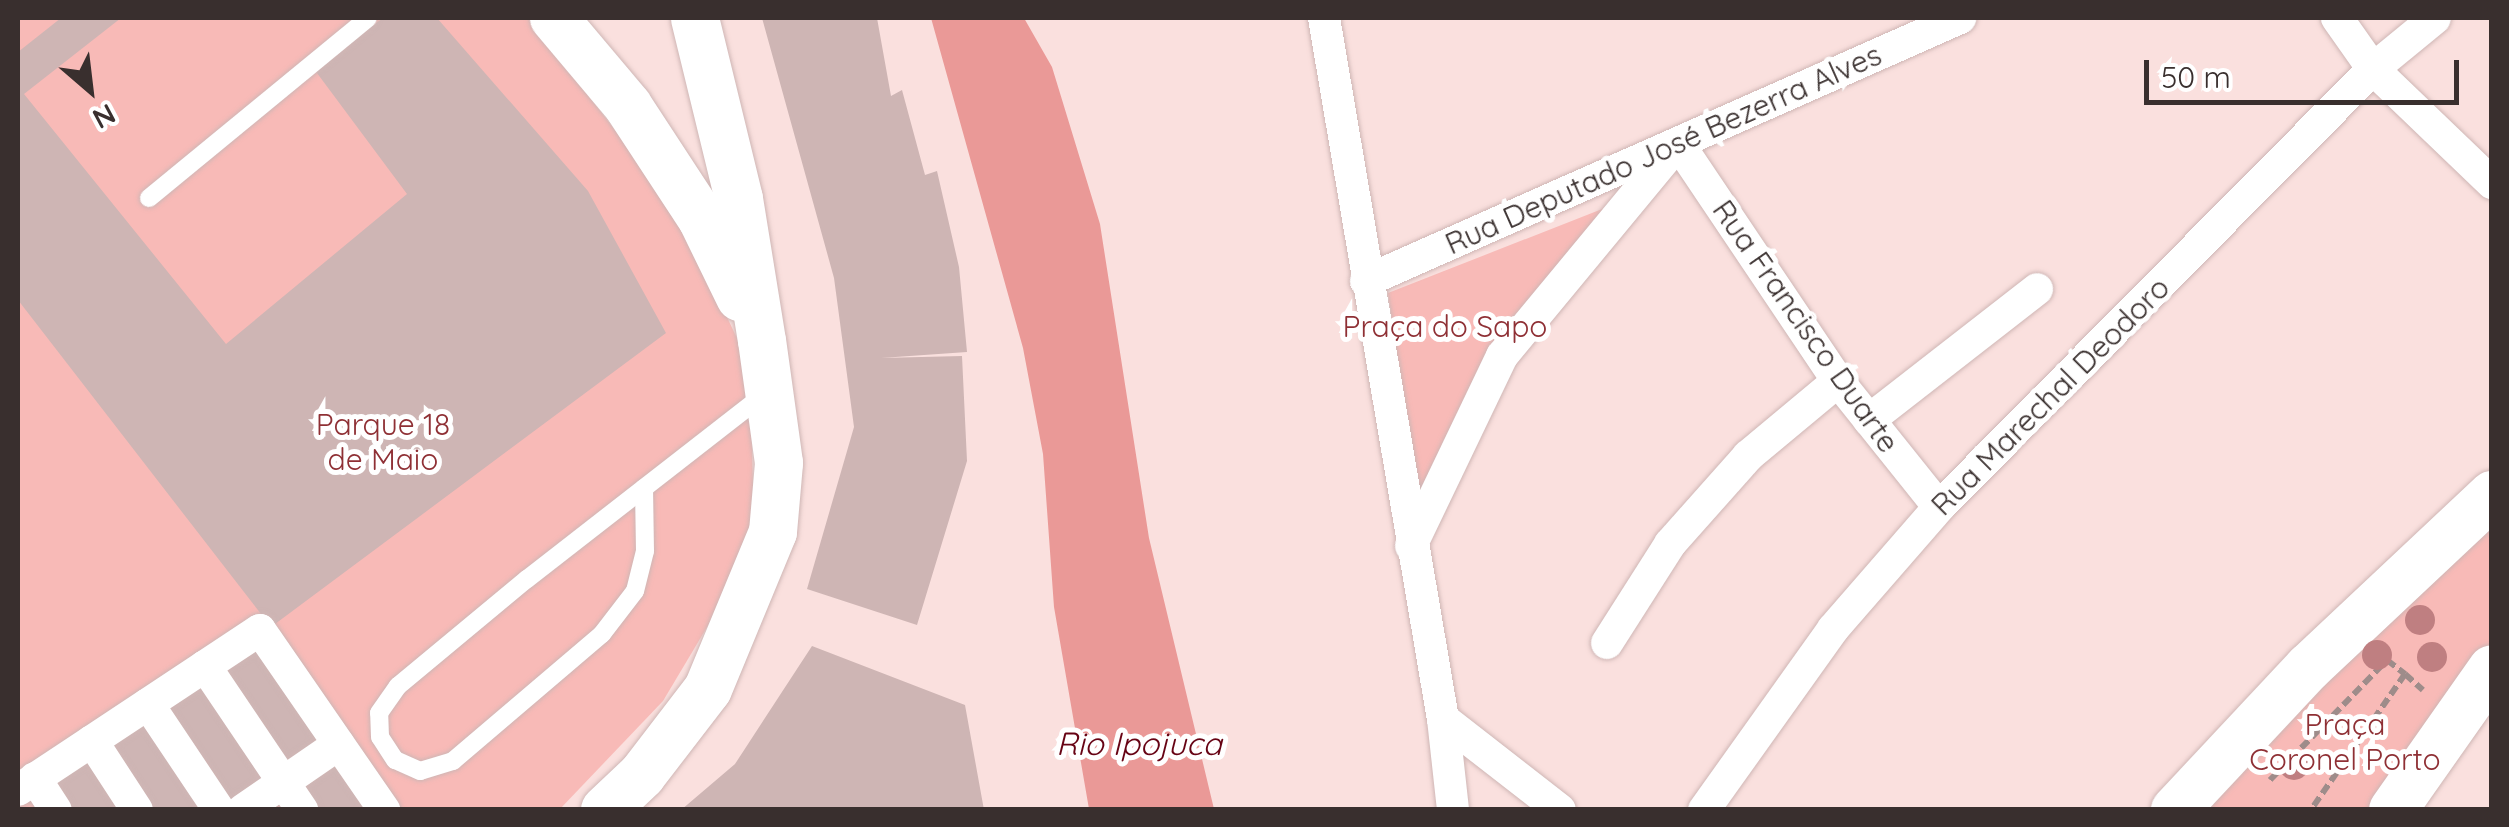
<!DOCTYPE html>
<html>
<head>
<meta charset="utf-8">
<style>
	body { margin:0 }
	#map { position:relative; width:2509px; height:827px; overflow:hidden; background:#fae0de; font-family:Quicksand,sans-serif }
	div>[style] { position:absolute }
	.green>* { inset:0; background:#f8bab7 }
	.water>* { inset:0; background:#ea9997 }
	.building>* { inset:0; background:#ceb5b4 }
	.path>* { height:6px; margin-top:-3px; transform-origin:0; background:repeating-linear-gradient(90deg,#9e8c8a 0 10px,transparent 0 15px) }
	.roads { filter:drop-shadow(0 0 2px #cfb6b5) drop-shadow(0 0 2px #cfb6b5) }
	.lane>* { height:18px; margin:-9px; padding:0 9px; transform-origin:9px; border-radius:9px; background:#fff }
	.street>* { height:32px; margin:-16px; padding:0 16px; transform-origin:16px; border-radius:16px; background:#fff }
	.secondary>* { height:48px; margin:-24px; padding:0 24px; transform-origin:24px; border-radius:24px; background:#fff }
	.trees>* { width:30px; height:30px; margin:-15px; border-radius:50%; background:#bf7f81 }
	span { translate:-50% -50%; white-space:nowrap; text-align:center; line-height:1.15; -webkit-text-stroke:10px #fff; paint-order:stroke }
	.street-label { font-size:30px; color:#392f2e }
	.park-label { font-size:30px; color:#8f3035 }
	.water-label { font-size:32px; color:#670314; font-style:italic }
	.frame { position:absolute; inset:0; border:20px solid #392f2e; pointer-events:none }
	.north { position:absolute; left:40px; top:40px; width:100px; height:100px; -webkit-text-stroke:8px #fff; paint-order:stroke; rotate:152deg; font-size:28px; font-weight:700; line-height:40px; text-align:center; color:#392f2e }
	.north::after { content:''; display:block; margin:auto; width:35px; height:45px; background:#392f2e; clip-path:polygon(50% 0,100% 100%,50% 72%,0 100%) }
	.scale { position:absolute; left:2144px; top:60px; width:315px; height:45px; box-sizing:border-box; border:5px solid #392f2e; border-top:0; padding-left:12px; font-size:30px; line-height:35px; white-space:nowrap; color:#392f2e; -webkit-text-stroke:8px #fff; paint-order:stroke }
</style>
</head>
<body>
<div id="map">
	<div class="green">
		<div style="clip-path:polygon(18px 18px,528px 18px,642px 165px,699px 257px,741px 347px,751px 414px,754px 521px,719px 607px,663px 701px,560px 809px,18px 809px)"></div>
		<div style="clip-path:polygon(1625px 200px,1492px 348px,1468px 390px,1420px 507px,1388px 293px)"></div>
		<div style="clip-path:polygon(2491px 504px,2491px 644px,2376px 809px,2192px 810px)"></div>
	</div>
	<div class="water">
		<div style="clip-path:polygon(931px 18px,1024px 18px,1052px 67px,1100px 224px,1149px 538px,1214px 809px,1089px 809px,1054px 607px,1043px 454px,1023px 348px)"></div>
	</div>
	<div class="building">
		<div style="clip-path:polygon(61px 18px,121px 18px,24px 94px,226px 344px,407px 194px,314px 69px,383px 18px,437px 18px,588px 191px,666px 333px,271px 627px,18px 300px,18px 52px)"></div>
		<div style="clip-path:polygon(762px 18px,877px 18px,891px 96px,902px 90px,925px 175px,937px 171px,959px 267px,967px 352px,881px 358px,962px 356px,967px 461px,917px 625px,807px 589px,854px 427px,834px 278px)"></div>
		<div style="clip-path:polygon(259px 635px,333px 743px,286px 775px,211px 667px)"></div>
		<div style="clip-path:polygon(812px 646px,965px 705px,984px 810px,681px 810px,735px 764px)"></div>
		<div style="clip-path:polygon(203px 673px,276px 782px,235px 810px,155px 704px)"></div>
		<div style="clip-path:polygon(146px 709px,213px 810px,144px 810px,99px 740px)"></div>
		<div style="clip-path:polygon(89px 747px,131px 810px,62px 810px,42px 778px)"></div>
		<div style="clip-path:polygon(339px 753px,378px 810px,309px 810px,292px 785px)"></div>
	</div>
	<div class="path">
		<div style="left:2405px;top:674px;width:24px;rotate:42deg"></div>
		<div style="left:2270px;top:780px;width:168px;rotate:-45.7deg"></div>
		<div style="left:2387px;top:660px;width:23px;rotate:38deg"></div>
		<div style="left:2405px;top:674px;width:165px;rotate:124.7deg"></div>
	</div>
	<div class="roads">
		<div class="lane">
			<div style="left:149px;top:198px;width:283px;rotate:-39.4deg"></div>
			<div style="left:644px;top:488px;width:63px;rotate:89.1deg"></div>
			<div style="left:645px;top:551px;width:41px;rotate:104deg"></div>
			<div style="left:635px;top:591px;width:54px;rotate:127.5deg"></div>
			<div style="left:602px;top:634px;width:196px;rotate:139.6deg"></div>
			<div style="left:453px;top:761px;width:34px;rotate:163deg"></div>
			<div style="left:420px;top:771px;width:27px;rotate:-156deg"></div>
			<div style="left:395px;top:760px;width:27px;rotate:-123deg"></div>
			<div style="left:380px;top:737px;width:24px;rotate:-92deg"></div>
			<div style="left:379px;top:713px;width:33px;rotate:-55deg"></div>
			<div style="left:398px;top:686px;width:168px;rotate:-39.7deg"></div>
			<div style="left:527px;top:579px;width:301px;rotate:-37.9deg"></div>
		</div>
		<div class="street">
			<div style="left:1324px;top:18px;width:711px;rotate:80.37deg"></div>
			<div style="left:1443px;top:719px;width:92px;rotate:83.7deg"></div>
			<div style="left:2337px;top:18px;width:62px;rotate:54.8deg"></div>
			<div style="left:2373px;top:69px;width:165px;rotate:43.8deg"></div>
			<div style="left:1366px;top:281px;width:650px;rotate:-23.88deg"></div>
			<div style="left:1869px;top:420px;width:213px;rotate:-37.9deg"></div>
			<div style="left:1411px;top:546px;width:211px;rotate:-64.4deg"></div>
			<div style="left:1502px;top:356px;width:276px;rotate:-50.4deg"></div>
			<div style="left:1678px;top:143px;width:287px;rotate:56.1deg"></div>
			<div style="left:1838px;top:381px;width:161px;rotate:51.3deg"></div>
			<div style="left:1607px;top:643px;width:117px;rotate:-57.5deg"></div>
			<div style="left:1670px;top:544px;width:118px;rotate:-48.4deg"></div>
			<div style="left:1748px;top:456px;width:117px;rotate:-39.8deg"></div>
			<div style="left:205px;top:666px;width:174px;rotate:56deg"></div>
			<div style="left:148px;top:704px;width:128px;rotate:56.2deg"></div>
			<div style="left:1443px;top:719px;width:148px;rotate:37.9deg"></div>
			<div style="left:92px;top:741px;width:82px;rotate:56.9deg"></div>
			<div style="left:35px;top:778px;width:38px;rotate:57deg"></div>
			<div style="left:18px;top:790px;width:290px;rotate:-33.5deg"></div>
			<div style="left:260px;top:630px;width:219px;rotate:55.4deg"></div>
			<div style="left:243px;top:810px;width:116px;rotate:-34.5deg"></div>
			<div style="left:1704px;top:810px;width:222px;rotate:-54.5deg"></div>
			<div style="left:1833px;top:629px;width:162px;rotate:-49deg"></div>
			<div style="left:1939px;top:507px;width:617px;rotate:-45.26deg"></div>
			<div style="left:2373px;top:69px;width:80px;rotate:-39.4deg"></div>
		</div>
		<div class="secondary">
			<div style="left:554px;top:18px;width:115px;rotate:49.9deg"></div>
			<div style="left:628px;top:106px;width:135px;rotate:56.8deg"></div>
			<div style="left:702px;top:219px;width:87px;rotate:64deg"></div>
			<div style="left:605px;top:810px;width:51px;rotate:-43.4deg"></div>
			<div style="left:642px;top:775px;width:108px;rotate:-52.5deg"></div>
			<div style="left:708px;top:689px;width:170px;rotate:-67.5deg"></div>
			<div style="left:773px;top:532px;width:69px;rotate:-85deg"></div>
			<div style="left:779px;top:463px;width:123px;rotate:-97.9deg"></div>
			<div style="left:762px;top:341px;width:144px;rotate:-99.2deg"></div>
			<div style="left:739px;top:199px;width:186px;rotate:-103.7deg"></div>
			<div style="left:2175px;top:810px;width:195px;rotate:-46.9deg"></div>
			<div style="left:2308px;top:668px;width:253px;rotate:-43.2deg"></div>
			<div style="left:2393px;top:810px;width:172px;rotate:-54.9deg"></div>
		</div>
	</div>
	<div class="trees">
		<div style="left:2420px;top:620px"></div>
		<div style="left:2377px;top:655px"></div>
		<div style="left:2432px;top:657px"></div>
		<div style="left:2294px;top:765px"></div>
	</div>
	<div class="street-label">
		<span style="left:1663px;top:149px;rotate:-24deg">Rua Deputado José Bezerra Alves</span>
		<span style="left:1806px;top:326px;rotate:55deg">Rua Francisco Duarte</span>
		<span style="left:2050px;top:396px;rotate:-45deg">Rua Marechal Deodoro</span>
	</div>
	<div class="park-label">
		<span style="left:1445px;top:326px">Praça do Sapo</span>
		<span style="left:383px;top:441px">Parque 18<br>de Maio</span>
		<span style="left:2345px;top:741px">Praça<br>Coronel Porto</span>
	</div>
	<div class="water-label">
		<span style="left:1139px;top:743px">Rio Ipojuca</span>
	</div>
	<div class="frame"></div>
	<div class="north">N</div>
	<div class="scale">50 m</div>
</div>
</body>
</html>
